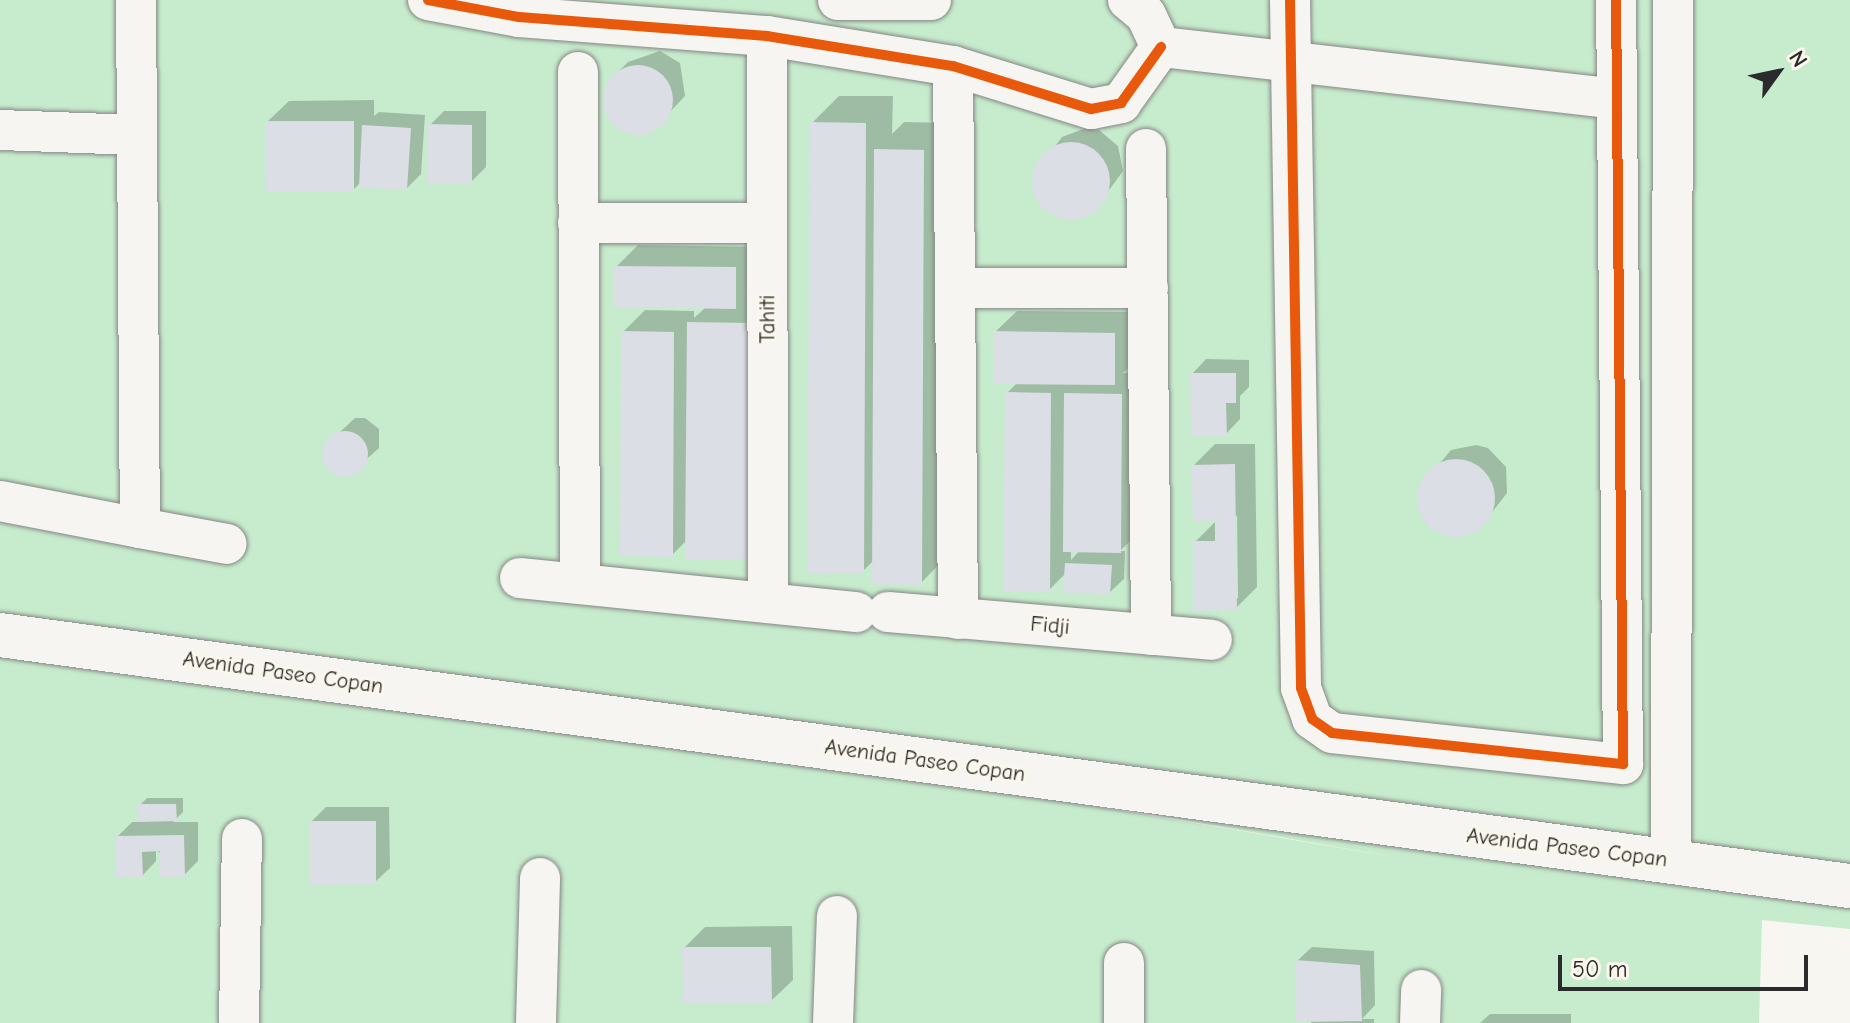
<!DOCTYPE html>
<html>
<head>
<meta charset="utf-8">
<style>
	body { margin:0 }
	#map { position:relative; width:1850px; height:1023px; overflow:hidden; background:#f8f6f0; font-family:"Comic Neue",sans-serif }
	div>[style] { position:absolute }
	.green>* { inset:0; background:#c6eccd }
	.shadow>* { inset:0; background:#0003 }
	.building>* { inset:0; background:#dbdee5 }
	.round { border-radius:50% }
	.roads { filter:drop-shadow(0 0 2px #878684) drop-shadow(0 0 2px #878684) }
	.street>* { height:40px; margin:-20px; padding:0 20px; transform-origin:20px; border-radius:20px; background:#f6f5f1 }
	.secondary>* { height:44px; margin:-22px; padding:0 22px; transform-origin:22px; border-radius:22px; background:#f6f5f1 }
	.cycleway>* { height:10px; margin:-5px; padding:0 5px; transform-origin:5px; border-radius:5px; background:#e8590c }
	span { translate:-50% -50%; white-space:nowrap; text-align:center; line-height:1.15; -webkit-text-stroke:6px #fbf7ec; paint-order:stroke }
	.street-label { font-size:22px; color:#2b2b2b }
	.north { position:absolute; left:1738px; top:32px; width:80px; height:80px; -webkit-text-stroke:6px #fbf7ec; paint-order:stroke; rotate:57deg; font-size:22px; font-weight:700; line-height:32px; text-align:center; color:#2b2b2b }
	.north::after { content:''; display:block; margin:auto; width:28px; height:36px; background:#2b2b2b; clip-path:polygon(50% 0,100% 100%,50% 72%,0 100%) }
	.scale { position:absolute; left:1558px; top:955px; width:250px; height:36px; box-sizing:border-box; border:4px solid #2b2b2b; border-top:0; padding-left:10px; font-size:24px; line-height:28px; white-space:nowrap; color:#2b2b2b; -webkit-text-stroke:6px #fbf7ec; paint-order:stroke }
</style>
</head>
<body>
<div id="map">
	<div class="green">
		<div style="clip-path:polygon(0 0,1850px 0,1850px 929px,1762px 920px,1759px 1023px,0 1023px,0 620px,1411px 860px,0 613px)"></div>
	</div>
	<div class="shadow">
		<div style="clip-path:polygon(660px 51px,680px 63px,685px 96px,654px 129px,631px 133px,612px 121px,604px 99px,613px 77px,628px 62px)"></div>
		<div style="clip-path:polygon(839px 96px,893px 96px,892px 134px,904px 122px,951px 123px,948px 555px,921px 583px,874px 560px,863px 571px,812px 123px)"></div>
		<div style="clip-path:polygon(374px 100px,374px 116px,379px 112px,425px 115px,421px 174px,407px 188px,361px 182px,353px 190px,267px 122px,289px 101px)"></div>
		<div style="clip-path:polygon(444px 111px,486px 111px,486px 167px,471px 182px,430px 125px)"></div>
		<div style="clip-path:polygon(1086px 128px,1099px 130px,1118px 146px,1123px 171px,1096px 208px,1072px 217px,1048px 209px,1035px 187px,1034px 174px,1062px 137px)"></div>
		<div style="clip-path:polygon(638px 245px,757px 247px,757px 286px,746px 296px,777px 296px,688px 539px,672px 555px,623px 332px,645px 310px,694px 311px,694px 318px,706px 307px,616px 267px)"></div>
		<div style="clip-path:polygon(evenodd,1017px 311px,1135px 312px,1135px 361px,1123px 373px,1143px 374px,1142px 529px,1120px 551px,1125px 551px,1124px 579px,1109px 593px,1067px 572px,1049px 590px,1007px 393px,1018px 382px,995px 332px,1017px 311px,1071px 550px,1080px 550px,1071px 560px,1071px 550px)"></div>
		<div style="clip-path:polygon(1206px 359px,1249px 360px,1249px 387px,1240px 396px,1240px 419px,1226px 434px,1192px 374px)"></div>
		<div style="clip-path:polygon(355px 418px,365px 418px,379px 429px,379px 448px,349px 475px,340px 475px,326px 463px,326px 445px)"></div>
		<div style="clip-path:polygon(evenodd,1215px 444px,1255px 444px,1257px 587px,1236px 608px,1195px 542px,1218px 519px,1193px 466px,1215px 444px,1237px 515px,1238px 598px,1234px 598px,1233px 519px,1237px 515px)"></div>
		<div style="clip-path:polygon(1476px 445px,1488px 448px,1506px 467px,1507px 493px,1486px 520px,1464px 534px,1439px 531px,1421px 512px,1420px 487px,1451px 450px)"></div>
		<div style="clip-path:polygon(147px 798px,183px 798px,183px 812px,173px 822px,198px 822px,198px 861px,184px 875px,156px 849px,156px 861px,142px 876px,117px 837px,132px 822px,140px 822px,140px 805px)"></div>
		<div style="clip-path:polygon(326px 807px,389px 807px,390px 868px,375px 882px,311px 822px)"></div>
		<div style="clip-path:polygon(792px 926px,793px 980px,771px 1001px,684px 948px,705px 927px)"></div>
		<div style="clip-path:polygon(1312px 947px,1374px 951px,1375px 1005px,1362px 1019px,1374px 1019px,1374px 1023px,1311px 1023px,1297px 961px)"></div>
		<div style="clip-path:polygon(1490px 1014px,1571px 1014px,1571px 1023px,1480px 1023px)"></div>
	</div>
	<div class="building">
		<div class="round" style="left:603px;top:65px;width:70px;height:70px"></div>
		<div style="clip-path:polygon(265px 121px,354px 121px,354px 192px,266px 192px)"></div>
		<div style="clip-path:polygon(810px 122px,866px 123px,864px 573px,807px 573px)"></div>
		<div style="clip-path:polygon(428px 124px,472px 125px,472px 184px,428px 183px)"></div>
		<div style="clip-path:polygon(362px 125px,411px 128px,407px 190px,359px 187px)"></div>
		<div class="round" style="left:1032px;top:142px;width:78px;height:78px"></div>
		<div style="clip-path:polygon(874px 149px,924px 150px,922px 585px,872px 584px)"></div>
		<div style="clip-path:polygon(614px 266px,736px 267px,736px 309px,614px 307px)"></div>
		<div style="clip-path:polygon(687px 322px,751px 323px,749px 559px,685px 559px)"></div>
		<div style="clip-path:polygon(621px 331px,674px 332px,673px 557px,620px 556px)"></div>
		<div style="clip-path:polygon(993px 331px,1115px 333px,1115px 385px,993px 384px)"></div>
		<div style="clip-path:polygon(1190px 373px,1236px 373px,1236px 403px,1226px 403px,1227px 436px,1191px 436px)"></div>
		<div style="clip-path:polygon(1005px 392px,1051px 393px,1050px 592px,1003px 591px)"></div>
		<div style="clip-path:polygon(1064px 393px,1122px 394px,1121px 553px,1063px 552px)"></div>
		<div class="round" style="left:322px;top:431px;width:46px;height:46px"></div>
		<div class="round" style="left:1417px;top:459px;width:78px;height:78px"></div>
		<div style="clip-path:polygon(1235px 464px,1237px 610px,1193px 611px,1193px 541px,1215px 541px,1215px 521px,1193px 521px,1191px 465px)"></div>
		<div style="clip-path:polygon(1065px 563px,1112px 565px,1110px 595px,1063px 593px)"></div>
		<div style="clip-path:polygon(138px 804px,176px 804px,177px 821px,138px 822px)"></div>
		<div style="clip-path:polygon(309px 821px,376px 821px,376px 884px,310px 885px)"></div>
		<div style="clip-path:polygon(184px 835px,185px 877px,160px 877px,160px 851px,142px 852px,143px 878px,116px 877px,115px 836px)"></div>
		<div style="clip-path:polygon(682px 947px,771px 947px,772px 1003px,683px 1004px)"></div>
		<div style="clip-path:polygon(1295px 960px,1360px 965px,1362px 1021px,1296px 1022px)"></div>
	</div>
	<div class="roads">
		<div class="street">
			<div style="left:136px;top:0;width:528px;rotate:89.57deg"></div>
			<div style="left:140px;top:528px;width:88px;rotate:10.4deg"></div>
			<div style="left:428px;top:0;width:93px;rotate:10.6deg"></div>
			<div style="left:519px;top:17px;width:249px;rotate:4.4deg"></div>
			<div style="left:767px;top:36px;width:188px;rotate:9.2deg"></div>
			<div style="left:953px;top:66px;width:145px;rotate:17.3deg"></div>
			<div style="left:1091px;top:109px;width:31px;rotate:-11deg"></div>
			<div style="left:1121px;top:103px;width:69px;rotate:-54.5deg"></div>
			<div style="left:838px;top:0;width:93px"></div>
			<div style="left:1128px;top:0;width:23px;rotate:40deg"></div>
			<div style="left:1146px;top:15px;width:35px;rotate:65deg"></div>
			<div style="left:1290px;top:0;width:688px;rotate:89.08deg"></div>
			<div style="left:1301px;top:688px;width:33px;rotate:70deg"></div>
			<div style="left:1312px;top:719px;width:24px;rotate:35deg"></div>
			<div style="left:1332px;top:733px;width:293px;rotate:6.1deg"></div>
			<div style="left:1623px;top:764px;width:764px;rotate:-90.52deg"></div>
			<div style="left:767px;top:36px;width:567px;rotate:89.9deg"></div>
			<div style="left:1161px;top:47px;width:458px;rotate:6.5deg"></div>
			<div style="left:953px;top:66px;width:553px;rotate:89.48deg"></div>
			<div style="left:578px;top:72px;width:512px;rotate:89.78deg"></div>
			<div style="left:0;top:130px;width:135px;rotate:2.1deg"></div>
			<div style="left:1146px;top:149px;width:486px;rotate:89.4deg"></div>
			<div style="left:578px;top:223px;width:189px"></div>
			<div style="left:956px;top:288px;width:192px"></div>
			<div style="left:0;top:501px;width:143px;rotate:10.9deg"></div>
			<div style="left:520px;top:578px;width:338px;rotate:5.8deg"></div>
			<div style="left:888px;top:612px;width:325px;rotate:4.9deg"></div>
			<div style="left:1671px;top:861px;width:861px;rotate:-89.87deg"></div>
			<div style="left:1124px;top:963px;width:60px;rotate:90deg"></div>
			<div style="left:239px;top:1023px;width:184px;rotate:-89.1deg"></div>
			<div style="left:536px;top:1023px;width:145px;rotate:-88.4deg"></div>
			<div style="left:833px;top:1023px;width:107px;rotate:-87.9deg"></div>
			<div style="left:1420px;top:1023px;width:33px;rotate:-88deg"></div>
		</div>
		<div class="secondary">
			<div style="left:0;top:635px;width:1867px;rotate:7.73deg"></div>
		</div>
	</div>
	<div class="cycleway">
		<div style="left:428px;top:0;width:93px;rotate:10.6deg"></div>
		<div style="left:519px;top:17px;width:249px;rotate:4.4deg"></div>
		<div style="left:767px;top:36px;width:188px;rotate:9.2deg"></div>
		<div style="left:953px;top:66px;width:145px;rotate:17.3deg"></div>
		<div style="left:1091px;top:109px;width:31px;rotate:-11deg"></div>
		<div style="left:1121px;top:103px;width:69px;rotate:-54.5deg"></div>
		<div style="left:1290px;top:0;width:688px;rotate:89.08deg"></div>
		<div style="left:1301px;top:688px;width:33px;rotate:70deg"></div>
		<div style="left:1312px;top:719px;width:24px;rotate:35deg"></div>
		<div style="left:1332px;top:733px;width:293px;rotate:6.1deg"></div>
		<div style="left:1623px;top:764px;width:764px;rotate:-90.52deg"></div>
	</div>
	<div class="street-label">
		<span style="left:768px;top:319px;rotate:-90deg">Tahiti</span>
		<span style="left:1050px;top:626px;rotate:5deg">Fidji</span>
		<span style="left:283px;top:673px;rotate:8deg">Avenida Paseo Copan</span>
		<span style="left:925px;top:761px;rotate:8deg">Avenida Paseo Copan</span>
		<span style="left:1567px;top:848px;rotate:7deg">Avenida Paseo Copan</span>
	</div>
	<div class="north">N</div>
	<div class="scale">50 m</div>
</div>
</body>
</html>
